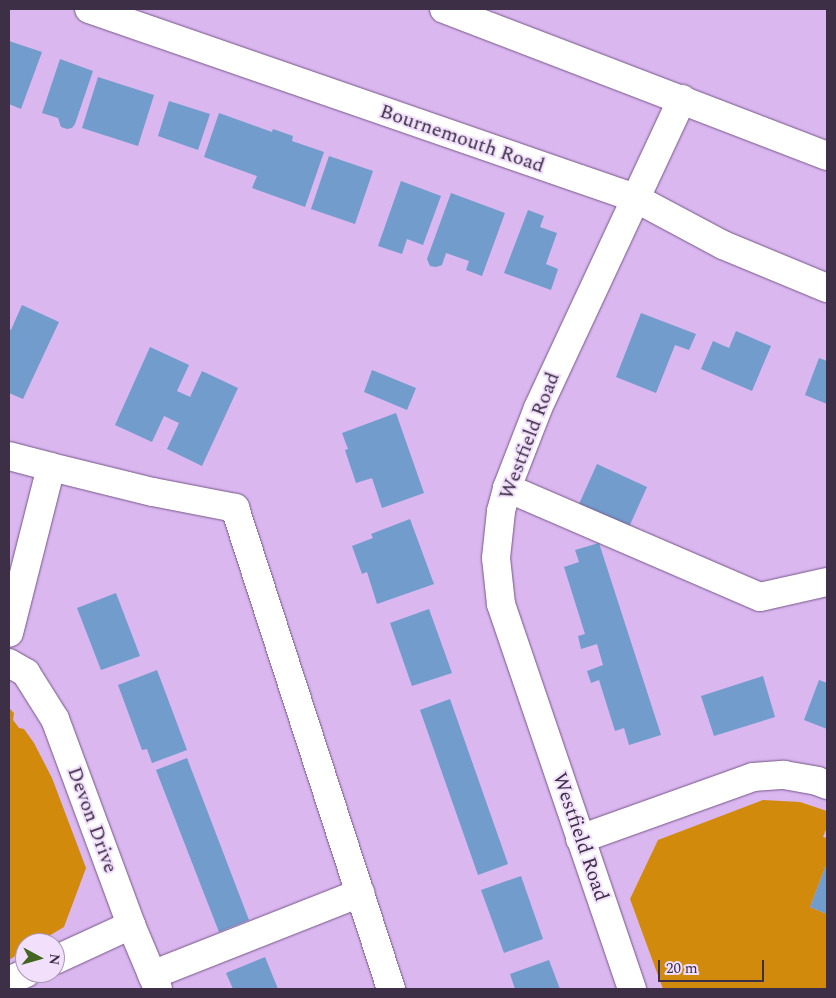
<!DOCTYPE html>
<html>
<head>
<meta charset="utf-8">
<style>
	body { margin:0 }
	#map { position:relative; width:836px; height:998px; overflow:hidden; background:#dab7ef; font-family:Spectral,serif }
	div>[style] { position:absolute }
	.green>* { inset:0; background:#d18a0c }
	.building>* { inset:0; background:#719ccc }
	.roads { filter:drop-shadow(0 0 1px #765789) drop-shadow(0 0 1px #765789) }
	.minor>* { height:28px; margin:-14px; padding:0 14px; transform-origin:14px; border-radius:14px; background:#fff }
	span { translate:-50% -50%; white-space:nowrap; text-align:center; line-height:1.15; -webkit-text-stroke:4px #f1dffc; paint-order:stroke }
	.street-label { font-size:20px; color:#3d2f45 }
	.frame { position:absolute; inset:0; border:10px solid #3d2f45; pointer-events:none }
	.north { position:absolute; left:15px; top:933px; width:50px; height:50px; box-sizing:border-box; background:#f1dffc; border:1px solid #a999b3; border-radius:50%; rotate:96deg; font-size:14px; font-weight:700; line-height:20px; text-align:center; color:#3d2f45 }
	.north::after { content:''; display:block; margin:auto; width:18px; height:22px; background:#436720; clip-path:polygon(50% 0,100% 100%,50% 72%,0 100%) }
	.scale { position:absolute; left:658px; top:960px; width:106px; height:22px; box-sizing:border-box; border:2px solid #3d2f45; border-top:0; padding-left:6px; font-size:15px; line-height:18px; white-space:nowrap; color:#3d2f45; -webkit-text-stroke:4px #f1dffc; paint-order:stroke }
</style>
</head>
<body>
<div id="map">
	<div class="green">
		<div style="clip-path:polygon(9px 708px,14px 713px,13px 720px,19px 728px,24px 729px,34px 743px,52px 778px,86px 868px,64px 927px,37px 943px,25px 943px,25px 950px,9px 960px)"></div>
		<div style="clip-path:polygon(763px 800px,800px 802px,827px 811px,827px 827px,823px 837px,827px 838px,827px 863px,810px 907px,827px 914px,827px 989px,663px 989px,630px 899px,658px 840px)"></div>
	</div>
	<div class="building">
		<div style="clip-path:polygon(9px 41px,42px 52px,21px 109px,9px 104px)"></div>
		<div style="clip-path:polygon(60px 59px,93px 71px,75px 124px,72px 128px,67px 129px,61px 127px,58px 118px,42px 113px)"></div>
		<div style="clip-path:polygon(98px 77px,154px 95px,138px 146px,82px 128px)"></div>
		<div style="clip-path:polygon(169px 101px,210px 114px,198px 150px,158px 136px)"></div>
		<div style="clip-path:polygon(219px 113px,272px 132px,273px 129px,293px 136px,292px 141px,324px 152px,305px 207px,252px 188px,257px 176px,204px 157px)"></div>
		<div style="clip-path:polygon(329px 156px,373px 171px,355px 224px,311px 209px)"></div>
		<div style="clip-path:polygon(401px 181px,441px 196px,423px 245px,407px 239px,402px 254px,378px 246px)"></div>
		<div style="clip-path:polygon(451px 193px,505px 213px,482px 276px,466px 270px,469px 261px,446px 253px,442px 265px,436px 267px,430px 266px,427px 259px)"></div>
		<div style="clip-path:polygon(528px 210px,544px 216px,540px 227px,557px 233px,546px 264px,558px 269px,551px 290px,504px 273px)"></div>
		<div style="clip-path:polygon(22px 305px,59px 322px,23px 399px,9px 393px,9px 329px,11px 330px)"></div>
		<div style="clip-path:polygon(641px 313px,696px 334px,689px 350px,675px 345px,656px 393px,616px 377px)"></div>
		<div style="clip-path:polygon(736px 331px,771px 346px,752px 391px,701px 369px,713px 341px,729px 348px)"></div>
		<div style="clip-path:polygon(150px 347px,189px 365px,177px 391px,190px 397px,202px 371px,238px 388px,202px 466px,167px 449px,179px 423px,164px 416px,152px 442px,115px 425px)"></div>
		<div style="clip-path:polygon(819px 358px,827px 361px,827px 404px,805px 395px)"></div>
		<div style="clip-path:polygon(372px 370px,416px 388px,407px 410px,364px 392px)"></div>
		<div style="clip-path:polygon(396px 413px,424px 493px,382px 508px,372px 478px,356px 483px,345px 450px,348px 449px,342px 433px)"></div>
		<div style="clip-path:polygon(597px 464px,647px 487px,629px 527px,579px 504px)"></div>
		<div style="clip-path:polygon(410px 519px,434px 584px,377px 604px,367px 572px,362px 574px,352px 546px,373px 538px,371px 534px)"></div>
		<div style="clip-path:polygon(599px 543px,661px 735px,629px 745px,624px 728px,615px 731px,599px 680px,591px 683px,587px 671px,603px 665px,597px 644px,581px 649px,578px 636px,585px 634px,564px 567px,579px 562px,575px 550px)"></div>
		<div style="clip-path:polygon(116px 593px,140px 656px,101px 670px,77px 608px)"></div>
		<div style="clip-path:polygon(429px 609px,452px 673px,412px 686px,390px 623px)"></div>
		<div style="clip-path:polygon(157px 670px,187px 750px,152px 763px,147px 749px,142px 750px,118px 685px)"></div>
		<div style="clip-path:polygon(763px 676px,775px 717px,714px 736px,701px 696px)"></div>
		<div style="clip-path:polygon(819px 680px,827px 683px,827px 729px,804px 720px)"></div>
		<div style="clip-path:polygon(450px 699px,508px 864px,478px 875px,420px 710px)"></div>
		<div style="clip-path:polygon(187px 758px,249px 920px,219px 932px,156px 770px)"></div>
		<div style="clip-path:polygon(827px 863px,827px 914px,810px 907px)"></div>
		<div style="clip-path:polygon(521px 876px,543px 939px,504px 953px,481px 890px)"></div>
		<div style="clip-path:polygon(265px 957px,278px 989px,233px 989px,226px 973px)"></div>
		<div style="clip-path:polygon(549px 960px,560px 989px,515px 989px,510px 974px)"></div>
	</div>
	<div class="roads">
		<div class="minor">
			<div style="left:89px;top:9px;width:578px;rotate:19.09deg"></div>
			<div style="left:635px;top:198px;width:100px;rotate:28.1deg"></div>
			<div style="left:723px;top:245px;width:113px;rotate:22.5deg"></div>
			<div style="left:444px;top:9px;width:410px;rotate:21deg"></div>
			<div style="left:9px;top:456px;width:43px;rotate:14.7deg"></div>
			<div style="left:51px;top:467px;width:171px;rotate:104.2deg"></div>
			<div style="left:51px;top:467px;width:105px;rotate:13.8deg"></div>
			<div style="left:153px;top:492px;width:84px;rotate:11deg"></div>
			<div style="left:235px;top:508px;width:506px;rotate:72.03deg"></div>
			<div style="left:507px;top:488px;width:275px;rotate:23.3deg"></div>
			<div style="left:760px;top:597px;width:69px;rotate:-12.6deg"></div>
			<div style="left:9px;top:663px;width:20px;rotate:30deg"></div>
			<div style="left:26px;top:673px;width:54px;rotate:57.8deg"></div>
			<div style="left:55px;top:719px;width:220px;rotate:69.7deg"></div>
			<div style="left:131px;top:925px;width:69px;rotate:67.1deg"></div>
			<div style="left:580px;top:839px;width:184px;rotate:-19.7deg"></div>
			<div style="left:753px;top:777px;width:31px;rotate:-4deg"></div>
			<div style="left:784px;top:775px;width:34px;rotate:10deg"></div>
			<div style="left:817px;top:781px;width:11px;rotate:22deg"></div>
			<div style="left:55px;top:960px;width:84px;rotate:-24.7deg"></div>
			<div style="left:152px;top:975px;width:224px;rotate:-21.5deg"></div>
			<div style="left:9px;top:981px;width:19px;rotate:-25deg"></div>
			<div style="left:632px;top:989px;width:407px;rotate:-108.8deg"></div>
			<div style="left:501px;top:604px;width:46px;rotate:-96.2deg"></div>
			<div style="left:496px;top:558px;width:47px;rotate:-83.9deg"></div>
			<div style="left:501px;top:511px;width:24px;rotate:-75deg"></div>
			<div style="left:507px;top:488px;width:86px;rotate:-68.8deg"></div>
			<div style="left:538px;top:408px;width:341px;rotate:-65deg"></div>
		</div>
	</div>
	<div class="street-label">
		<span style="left:462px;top:139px;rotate:19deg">Bournemouth Road</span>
		<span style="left:530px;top:436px;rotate:-69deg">Westfield Road</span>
		<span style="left:92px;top:820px;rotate:70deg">Devon Drive</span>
		<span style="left:580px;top:837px;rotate:71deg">Westfield Road</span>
	</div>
	<div class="frame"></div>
	<div class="north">N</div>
	<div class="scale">20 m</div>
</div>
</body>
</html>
